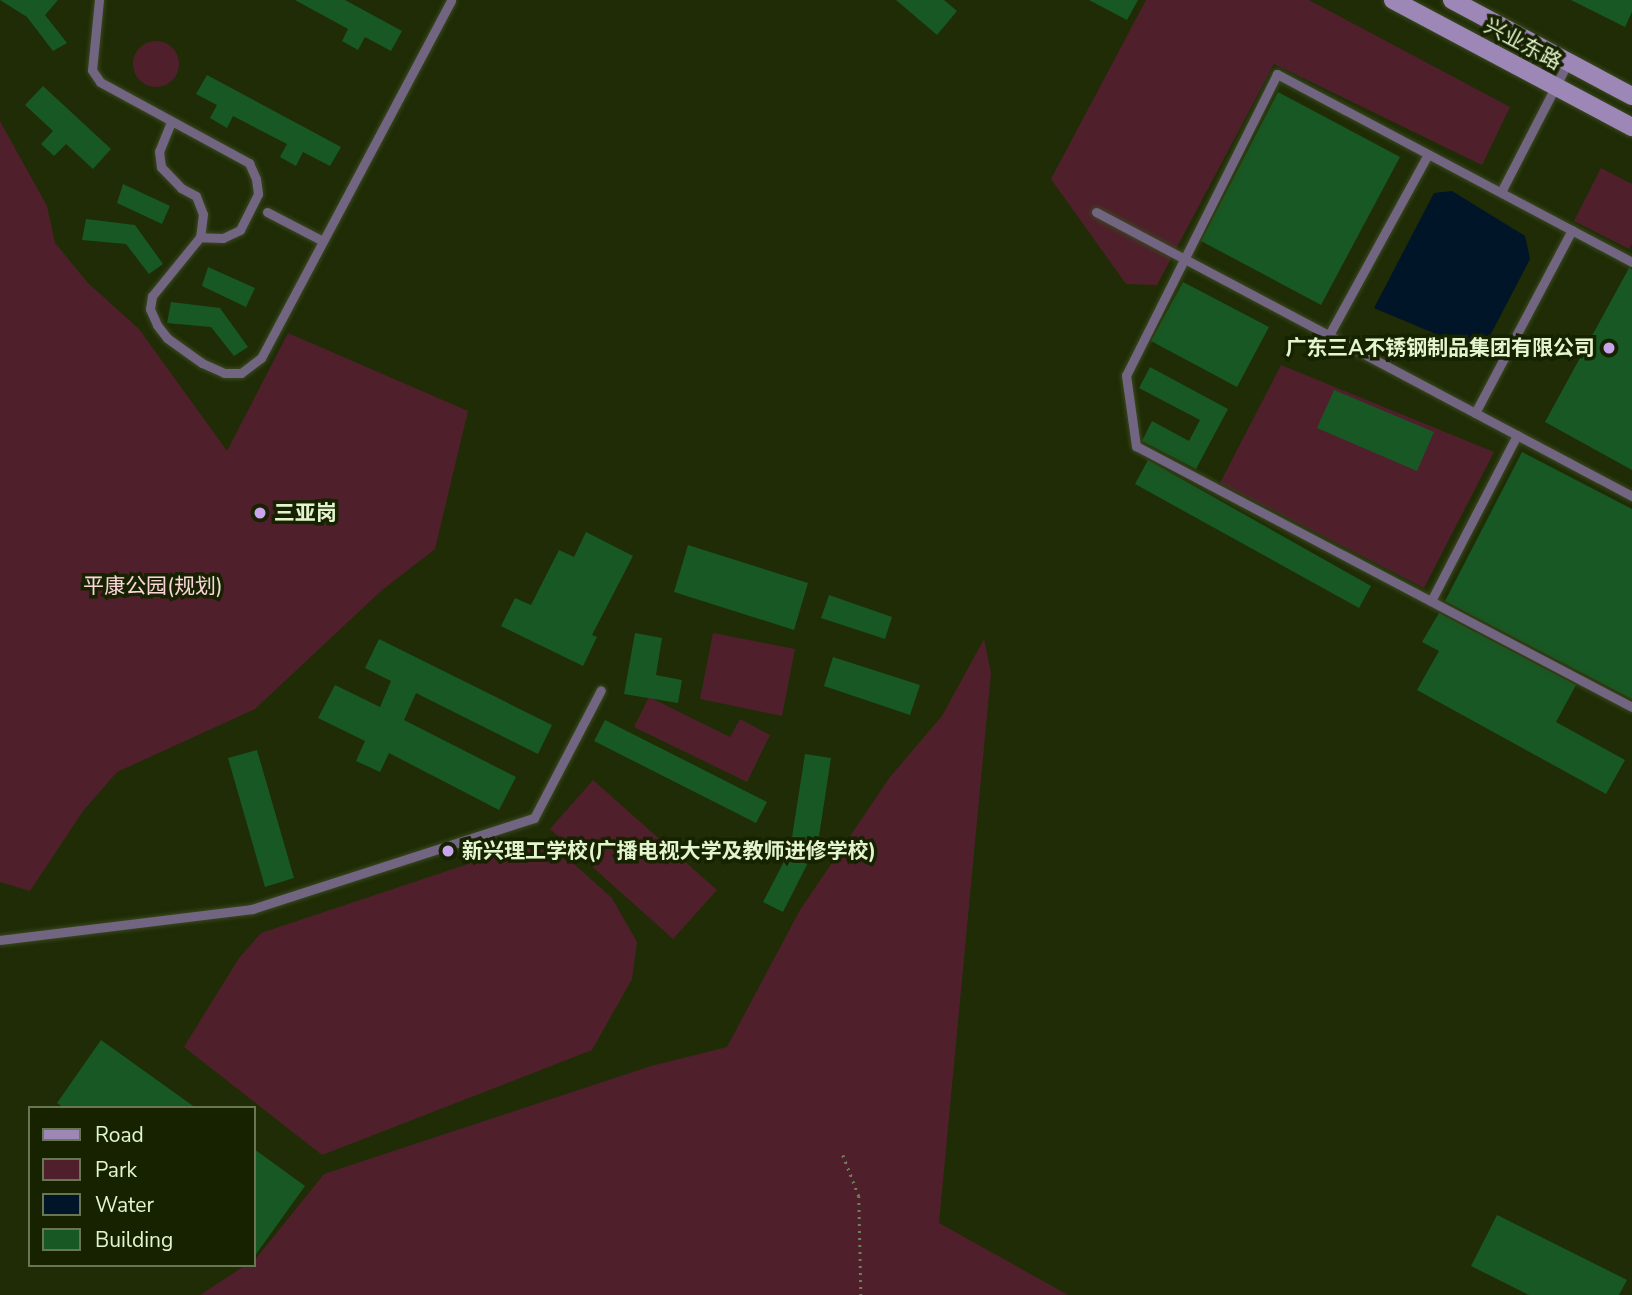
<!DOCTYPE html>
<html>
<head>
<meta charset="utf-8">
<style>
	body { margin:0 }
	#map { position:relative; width:1632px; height:1295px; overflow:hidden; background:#1f2c05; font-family:"Nunito Sans","Noto Sans SC",sans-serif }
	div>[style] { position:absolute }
	.green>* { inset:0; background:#4f202c }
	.round { border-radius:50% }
	.water>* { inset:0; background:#001528 }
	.building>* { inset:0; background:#185824 }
	.path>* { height:2.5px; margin-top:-1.25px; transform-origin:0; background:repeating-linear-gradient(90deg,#717f59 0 2px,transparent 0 7px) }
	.roads { filter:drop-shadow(0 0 2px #3a4821) drop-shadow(0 0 2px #3a4821) }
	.lane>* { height:9px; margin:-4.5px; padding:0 4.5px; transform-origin:4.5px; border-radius:4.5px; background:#726582 }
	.secondary>* { height:18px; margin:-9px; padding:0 9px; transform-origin:9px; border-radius:9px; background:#9d87b6 }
	.dots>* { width:19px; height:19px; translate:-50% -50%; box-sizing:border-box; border:4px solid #162200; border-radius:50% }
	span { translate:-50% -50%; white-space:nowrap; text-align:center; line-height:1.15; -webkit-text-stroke:7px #162200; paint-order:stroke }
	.street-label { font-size:21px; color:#e3f4ce }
	.poi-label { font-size:21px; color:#e3f4ce; font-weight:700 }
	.right { translate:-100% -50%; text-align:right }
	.left { translate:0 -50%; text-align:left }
	.park-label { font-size:21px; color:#fdd6dc }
	.legend { position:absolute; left:28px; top:1106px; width:228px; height:161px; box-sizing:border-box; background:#162200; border:2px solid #687652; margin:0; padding:9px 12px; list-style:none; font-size:21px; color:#e3f4ce }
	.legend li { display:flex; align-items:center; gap:14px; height:35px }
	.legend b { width:35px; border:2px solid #687652 }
</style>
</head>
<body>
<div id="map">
	<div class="green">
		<div style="clip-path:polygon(1146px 0,1309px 0,1510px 107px,1482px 165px,1274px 64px,1157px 285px,1126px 284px,1051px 179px)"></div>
		<div class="round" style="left:133px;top:41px;width:46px;height:46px"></div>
		<div style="clip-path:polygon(0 121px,47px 206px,55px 243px,88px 283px,139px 329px,227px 451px,288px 333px,468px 411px,435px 549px,381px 591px,255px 709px,117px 772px,83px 811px,30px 891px,0 882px)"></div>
		<div style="clip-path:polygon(1601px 168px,1632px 184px,1632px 243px,1629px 249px,1574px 221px)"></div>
		<div style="clip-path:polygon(1281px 365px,1494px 452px,1424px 588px,1220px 483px)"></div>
		<div style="clip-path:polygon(713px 633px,795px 649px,782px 716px,700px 699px)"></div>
		<div style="clip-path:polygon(984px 639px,991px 673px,939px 1223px,1068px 1295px,200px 1295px,246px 1265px,254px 1265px,254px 1261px,324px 1174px,651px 1066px,727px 1047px,800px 910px,890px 777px,942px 716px)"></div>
		<div style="clip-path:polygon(649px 697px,730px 737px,740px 719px,770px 735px,747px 782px,634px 727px)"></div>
		<div style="clip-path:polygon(593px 780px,717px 890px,673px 939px,550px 829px)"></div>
		<div style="clip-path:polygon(528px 844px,573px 863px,612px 898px,637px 942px,632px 979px,592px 1050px,322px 1155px,184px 1047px,239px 958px,261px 933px)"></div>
	</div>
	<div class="water">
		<div style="clip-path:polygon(1452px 191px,1525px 236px,1528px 249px,1530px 259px,1481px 353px,1374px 308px,1434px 193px)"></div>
	</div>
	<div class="building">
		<div style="clip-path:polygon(0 0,58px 0,45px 15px,67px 43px,53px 51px,27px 17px)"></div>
		<div style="clip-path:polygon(295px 0,345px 0,402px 31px,391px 51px,365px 37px,358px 50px,342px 41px,348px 29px)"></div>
		<div style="clip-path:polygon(896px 0,944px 0,957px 11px,937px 35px)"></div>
		<div style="clip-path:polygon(1089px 0,1138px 0,1127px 20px)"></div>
		<div style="clip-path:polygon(1571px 0,1632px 0,1632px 12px,1625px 27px)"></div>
		<div style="clip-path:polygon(207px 75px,341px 147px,330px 166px,303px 152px,296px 166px,280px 157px,287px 144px,233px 116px,227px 128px,210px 118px,217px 105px,196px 94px)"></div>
		<div style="clip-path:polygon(43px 86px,111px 149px,93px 169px,66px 144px,54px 156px,41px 144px,53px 131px,25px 105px)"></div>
		<div style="clip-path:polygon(1278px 92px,1400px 157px,1321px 305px,1201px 241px)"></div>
		<div style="clip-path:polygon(123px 184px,170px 206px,162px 224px,117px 203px)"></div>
		<div style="clip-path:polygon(86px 219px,135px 225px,163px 264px,149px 274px,126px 244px,82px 240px)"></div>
		<div style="clip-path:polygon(208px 267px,255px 288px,246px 307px,202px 286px)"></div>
		<div style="clip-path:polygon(1629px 268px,1632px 269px,1632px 470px,1545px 422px)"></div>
		<div style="clip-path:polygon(1183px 282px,1269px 327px,1237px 387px,1151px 341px)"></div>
		<div style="clip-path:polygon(171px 302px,220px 308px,248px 347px,234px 356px,211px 327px,167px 323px)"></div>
		<div style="clip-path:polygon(1150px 367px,1228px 409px,1196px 469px,1142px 441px,1152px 421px,1189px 441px,1200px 420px,1139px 388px)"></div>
		<div style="clip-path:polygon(1334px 390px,1434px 432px,1417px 471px,1317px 428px)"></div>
		<div style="clip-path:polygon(1522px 452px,1632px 509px,1632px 699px,1445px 601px)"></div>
		<div style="clip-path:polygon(1148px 460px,1371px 586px,1359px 608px,1135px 484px)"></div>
		<div style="clip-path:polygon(586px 532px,633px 556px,592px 635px,597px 637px,583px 666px,501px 626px,515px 598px,531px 605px,559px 550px,574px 557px)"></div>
		<div style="clip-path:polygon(688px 545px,808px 583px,794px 630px,674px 592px)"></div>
		<div style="clip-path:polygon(829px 595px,892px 617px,885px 639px,821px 618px)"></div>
		<div style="clip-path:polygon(1439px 613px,1576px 685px,1556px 722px,1625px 760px,1606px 794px,1417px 690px,1439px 651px,1422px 642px)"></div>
		<div style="clip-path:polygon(635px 633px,662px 638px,656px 675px,682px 680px,678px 703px,624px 694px)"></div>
		<div style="clip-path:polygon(379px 639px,552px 725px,538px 754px,416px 693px,404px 720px,516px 777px,499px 810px,389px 753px,380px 772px,356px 761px,365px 741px,318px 718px,335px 685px,380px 707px,391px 681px,365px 668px)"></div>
		<div style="clip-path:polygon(833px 657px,920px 685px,910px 715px,824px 686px)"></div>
		<div style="clip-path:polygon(605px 720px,767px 802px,756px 823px,594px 741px)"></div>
		<div style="clip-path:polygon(257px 750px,294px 878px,265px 887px,228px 758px)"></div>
		<div style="clip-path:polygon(805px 754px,831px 758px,818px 843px,783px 912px,763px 902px,790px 850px)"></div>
		<div style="clip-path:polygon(101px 1040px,196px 1108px,64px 1108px,57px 1103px)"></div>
		<div style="clip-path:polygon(254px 1149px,305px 1186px,254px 1257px)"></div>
		<div style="clip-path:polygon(1497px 1215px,1627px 1280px,1619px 1295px,1529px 1295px,1471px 1266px)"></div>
	</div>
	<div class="path">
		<div style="left:843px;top:1155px;width:44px;rotate:68.7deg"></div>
		<div style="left:859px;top:1196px;width:99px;rotate:88.8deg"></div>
	</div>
	<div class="roads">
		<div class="lane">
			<div style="left:99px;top:0;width:70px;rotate:95.7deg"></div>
			<div style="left:92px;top:70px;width:14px;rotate:56deg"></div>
			<div style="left:100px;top:82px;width:170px;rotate:28.5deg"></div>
			<div style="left:249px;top:163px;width:17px;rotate:66deg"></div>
			<div style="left:256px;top:179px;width:15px;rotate:82deg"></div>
			<div style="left:258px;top:194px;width:40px;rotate:116.6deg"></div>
			<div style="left:240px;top:230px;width:19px;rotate:155deg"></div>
			<div style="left:223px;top:238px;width:23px;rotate:-178deg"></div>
			<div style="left:200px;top:237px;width:76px;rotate:129.1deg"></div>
			<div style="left:152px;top:296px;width:13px;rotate:99deg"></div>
			<div style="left:150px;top:309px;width:17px;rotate:66deg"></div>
			<div style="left:157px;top:325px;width:16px;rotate:52deg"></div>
			<div style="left:167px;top:338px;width:43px;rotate:35.5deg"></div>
			<div style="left:202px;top:363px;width:24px;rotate:24deg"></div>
			<div style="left:224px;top:373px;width:17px"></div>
			<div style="left:241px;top:373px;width:25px;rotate:-37deg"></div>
			<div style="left:261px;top:358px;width:405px;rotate:-62deg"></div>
			<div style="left:171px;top:122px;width:31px;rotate:112deg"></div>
			<div style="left:159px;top:151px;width:16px;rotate:83deg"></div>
			<div style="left:161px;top:167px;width:29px;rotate:46deg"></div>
			<div style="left:181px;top:188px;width:17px;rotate:28deg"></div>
			<div style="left:196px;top:196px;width:19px;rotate:69deg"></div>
			<div style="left:203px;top:214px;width:23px;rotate:97deg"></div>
			<div style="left:1501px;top:192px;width:146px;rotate:-62.7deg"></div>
			<div style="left:267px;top:212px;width:63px;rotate:27.4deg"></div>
			<div style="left:1096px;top:212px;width:607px;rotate:27.92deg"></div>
			<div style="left:1632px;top:262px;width:402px;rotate:-152.1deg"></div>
			<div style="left:1277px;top:74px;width:337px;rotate:116.6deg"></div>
			<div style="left:1126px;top:375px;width:72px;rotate:82deg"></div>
			<div style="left:1136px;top:446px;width:560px;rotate:27.75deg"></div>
			<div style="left:1329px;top:335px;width:206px;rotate:-61.3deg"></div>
			<div style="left:1475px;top:413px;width:207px;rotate:-62.1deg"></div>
			<div style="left:1431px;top:601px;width:187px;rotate:-62.6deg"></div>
			<div style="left:0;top:940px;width:254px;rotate:-7deg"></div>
			<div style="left:252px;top:909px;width:296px;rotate:-17.9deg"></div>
			<div style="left:534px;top:818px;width:144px;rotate:-62.4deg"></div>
		</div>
		<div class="secondary">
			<div style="left:1393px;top:0;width:271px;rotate:28deg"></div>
			<div style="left:1452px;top:0;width:204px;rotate:28.1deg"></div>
		</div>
	</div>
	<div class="dots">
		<div style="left:1609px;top:348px;background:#c9a5ee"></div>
		<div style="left:260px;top:513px;background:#c9a5ee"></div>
		<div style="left:448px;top:851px;background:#c9a5ee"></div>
	</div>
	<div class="street-label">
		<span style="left:1523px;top:44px;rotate:28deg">兴业东路</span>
	</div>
	<div class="poi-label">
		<span class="right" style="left:1595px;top:348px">广东三A不锈钢制品集团有限公司</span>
		<span class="left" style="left:274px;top:513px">三亚岗</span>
		<span class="left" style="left:462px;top:851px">新兴理工学校(广播电视大学及教师进修学校)</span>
	</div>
	<div class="park-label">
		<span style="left:153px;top:586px">平康公园(规划)</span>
	</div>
	<ul class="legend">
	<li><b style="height:9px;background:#9d87b6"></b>Road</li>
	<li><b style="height:19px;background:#4f202c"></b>Park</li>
	<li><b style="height:19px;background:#001528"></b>Water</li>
	<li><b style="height:19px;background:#185824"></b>Building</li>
	</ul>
</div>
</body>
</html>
